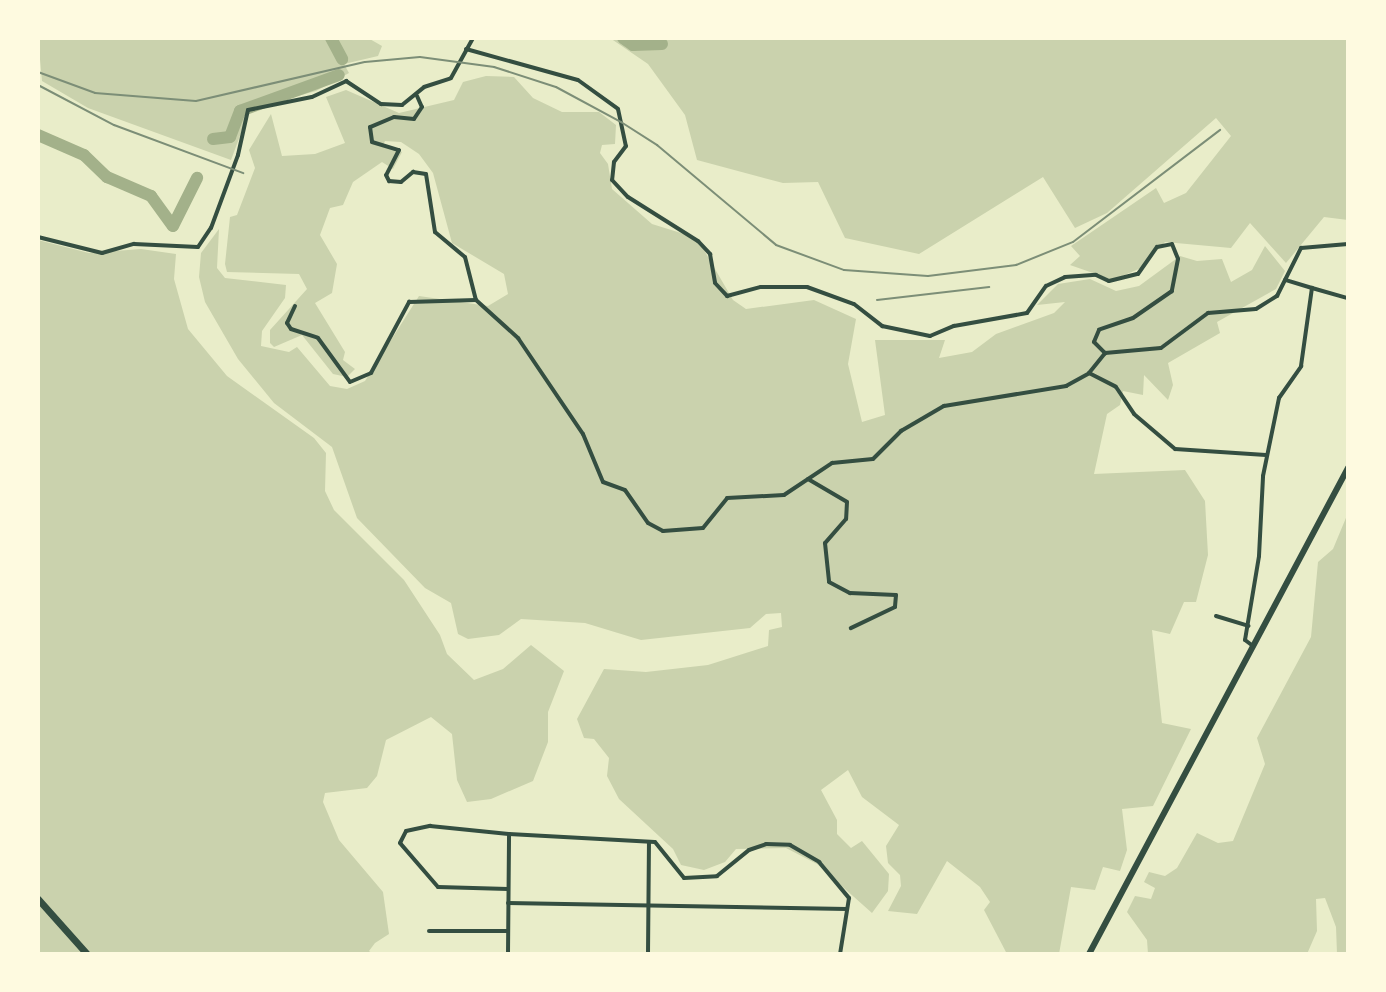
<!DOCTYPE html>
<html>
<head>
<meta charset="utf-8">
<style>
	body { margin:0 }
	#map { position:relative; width:1386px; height:992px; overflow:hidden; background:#e9edc9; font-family:"Archivo Narrow",sans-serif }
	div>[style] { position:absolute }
	.green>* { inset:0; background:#cad2ad }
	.river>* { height:12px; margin:-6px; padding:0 6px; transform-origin:6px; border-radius:6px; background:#a3b18a }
	.minor>* { height:4px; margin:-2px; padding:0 2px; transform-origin:2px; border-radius:2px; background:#344e41 }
	.primary>* { height:6px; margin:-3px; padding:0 3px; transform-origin:3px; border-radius:3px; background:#344e41 }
	.motorway>* { height:7px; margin:-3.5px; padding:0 3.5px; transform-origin:3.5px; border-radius:3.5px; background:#344e41 }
	.rail>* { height:2px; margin:-1px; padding:0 1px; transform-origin:1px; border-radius:1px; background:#7c8e77 }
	span { translate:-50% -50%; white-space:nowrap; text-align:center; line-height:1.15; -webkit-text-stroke:8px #fefae0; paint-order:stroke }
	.frame { position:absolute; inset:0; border:40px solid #fefae0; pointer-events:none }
</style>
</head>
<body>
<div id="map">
	<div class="green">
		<div style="clip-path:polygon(38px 38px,368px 38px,382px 46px,378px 56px,344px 64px,349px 73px,316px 91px,250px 109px,231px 160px,88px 108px,42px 81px)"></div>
		<div style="clip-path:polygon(610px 38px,1348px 38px,1348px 220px,1324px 217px,1286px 263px,1250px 223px,1231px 248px,1165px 242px,1141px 268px,1113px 280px,1070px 265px,1080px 256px,1071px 246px,1156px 188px,1164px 203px,1186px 193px,1231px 136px,1216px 118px,1107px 213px,1075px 228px,1043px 177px,919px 254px,845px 238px,818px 182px,783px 183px,697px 160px,685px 115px,648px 64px)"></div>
		<div style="clip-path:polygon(486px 76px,514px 77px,533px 98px,562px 112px,599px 112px,616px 125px,615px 144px,602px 145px,600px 153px,608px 164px,612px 189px,652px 224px,697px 238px,733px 300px,746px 309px,814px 300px,856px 319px,848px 364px,862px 422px,885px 415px,875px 340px,945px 340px,939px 358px,972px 352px,996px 334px,1054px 313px,1065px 302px,1037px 305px,1058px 284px,1090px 279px,1116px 291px,1139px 286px,1180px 256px,1197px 261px,1222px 259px,1231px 282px,1252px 270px,1265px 246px,1285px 271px,1276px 289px,1217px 322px,1220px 333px,1168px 363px,1173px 385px,1168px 400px,1144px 375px,1143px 395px,1123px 391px,1120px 405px,1107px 414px,1094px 474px,1185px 470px,1205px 501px,1208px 555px,1196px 602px,1184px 602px,1170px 634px,1152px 630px,1162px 723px,1191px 729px,1153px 806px,1122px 809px,1127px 850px,1120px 871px,1103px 867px,1095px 890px,1071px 887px,1059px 954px,1007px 954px,984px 910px,990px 902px,980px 887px,947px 861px,917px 914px,888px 911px,901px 886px,900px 875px,888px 863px,886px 846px,899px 825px,862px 797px,848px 770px,821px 790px,837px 820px,837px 834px,851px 848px,862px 841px,889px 874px,888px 891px,872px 913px,817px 864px,786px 848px,736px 849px,725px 862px,704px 870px,681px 865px,673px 849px,619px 799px,607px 776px,609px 758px,594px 739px,584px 738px,577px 719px,604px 669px,646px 672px,708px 665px,768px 646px,769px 630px,782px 627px,781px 613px,766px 614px,750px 628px,641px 640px,585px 623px,521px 619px,499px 635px,468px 639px,458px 634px,451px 603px,425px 588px,357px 518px,332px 447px,274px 403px,238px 359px,205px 302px,199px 277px,201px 253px,219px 229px,217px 268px,225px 278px,286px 285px,285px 298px,262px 331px,261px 346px,289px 352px,297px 347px,330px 386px,347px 389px,365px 381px,419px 296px,488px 306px,508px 294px,504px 274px,452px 243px,433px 173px,419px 154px,401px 142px,385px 141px,383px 145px,402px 152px,393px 169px,382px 162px,353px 182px,343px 205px,330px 208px,320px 235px,337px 264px,332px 293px,315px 303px,345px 352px,343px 360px,355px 369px,347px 377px,333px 374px,302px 335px,274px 347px,270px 343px,270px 330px,307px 289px,299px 274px,227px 272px,225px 264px,230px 217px,237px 215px,255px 168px,249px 150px,271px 114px,282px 156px,315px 154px,345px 143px,326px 97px,346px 90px,399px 113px,454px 100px,463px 82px)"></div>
		<div style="clip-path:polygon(38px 240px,89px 253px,141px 249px,176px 254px,174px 279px,188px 329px,227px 376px,314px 438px,326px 453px,325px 491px,334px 510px,404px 580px,440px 635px,447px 654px,474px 680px,503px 669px,531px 645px,564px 671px,548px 712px,548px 742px,533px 781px,491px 799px,467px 802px,457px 780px,452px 734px,431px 717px,386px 740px,377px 776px,367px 788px,325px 793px,323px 802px,339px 840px,383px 892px,389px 934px,375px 943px,369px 951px,373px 954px,38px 954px)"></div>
		<div style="clip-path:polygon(1348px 513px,1348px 954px,1337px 954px,1336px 927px,1325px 898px,1316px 899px,1317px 931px,1307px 954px,1148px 954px,1147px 940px,1127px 912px,1135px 896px,1151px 899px,1155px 888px,1144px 882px,1149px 872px,1165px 876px,1177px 868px,1197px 833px,1218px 843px,1233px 841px,1265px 764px,1257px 738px,1311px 637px,1318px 562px,1333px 549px)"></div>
	</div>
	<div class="river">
		<div style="left:331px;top:38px;width:24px;rotate:62deg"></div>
		<div style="left:623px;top:38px;width:12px;rotate:35deg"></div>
		<div style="left:633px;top:45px;width:29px;rotate:-2deg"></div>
		<div style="left:38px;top:135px;width:50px;rotate:23.5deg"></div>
		<div style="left:84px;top:155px;width:32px;rotate:44deg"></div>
		<div style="left:107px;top:177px;width:48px;rotate:23.4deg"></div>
		<div style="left:151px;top:196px;width:37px;rotate:54deg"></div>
		<div style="left:173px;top:226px;width:54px;rotate:-63.4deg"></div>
		<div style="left:213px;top:139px;width:17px;rotate:-7deg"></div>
		<div style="left:230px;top:137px;width:28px;rotate:-69deg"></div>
		<div style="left:240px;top:111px;width:105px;rotate:-20deg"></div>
	</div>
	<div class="minor">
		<div style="left:833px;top:38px;width:25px"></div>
		<div style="left:466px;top:49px;width:116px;rotate:15.5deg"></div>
		<div style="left:578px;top:80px;width:49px;rotate:35.9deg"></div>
		<div style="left:618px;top:109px;width:38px;rotate:78deg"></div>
		<div style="left:626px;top:146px;width:20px;rotate:127deg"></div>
		<div style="left:614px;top:162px;width:18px;rotate:96deg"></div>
		<div style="left:612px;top:180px;width:23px;rotate:47deg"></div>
		<div style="left:628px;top:197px;width:83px;rotate:32.2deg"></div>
		<div style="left:698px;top:241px;width:18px;rotate:47deg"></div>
		<div style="left:710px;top:254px;width:29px;rotate:80deg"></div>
		<div style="left:715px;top:283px;width:18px;rotate:47deg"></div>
		<div style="left:727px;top:296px;width:35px;rotate:-15deg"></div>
		<div style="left:761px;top:287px;width:46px"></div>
		<div style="left:807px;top:287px;width:50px;rotate:19.9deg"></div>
		<div style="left:854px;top:304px;width:36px;rotate:38deg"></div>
		<div style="left:882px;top:326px;width:49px;rotate:11.8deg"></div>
		<div style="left:930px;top:336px;width:26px;rotate:-23deg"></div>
		<div style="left:954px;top:326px;width:74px;rotate:-10.1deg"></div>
		<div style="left:1027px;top:313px;width:33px;rotate:-55deg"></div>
		<div style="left:1046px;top:286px;width:21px;rotate:-25deg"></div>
		<div style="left:1065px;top:277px;width:31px;rotate:-4deg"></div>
		<div style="left:1096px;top:275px;width:14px;rotate:25deg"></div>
		<div style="left:1109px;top:281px;width:30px;rotate:-14deg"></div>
		<div style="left:1138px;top:274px;width:33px;rotate:-55deg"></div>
		<div style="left:1157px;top:247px;width:15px;rotate:-11deg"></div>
		<div style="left:1172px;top:244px;width:16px;rotate:68deg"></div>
		<div style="left:1178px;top:259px;width:33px;rotate:101deg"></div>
		<div style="left:1172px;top:291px;width:47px;rotate:145.3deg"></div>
		<div style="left:1133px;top:318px;width:36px;rotate:161deg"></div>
		<div style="left:1099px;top:330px;width:13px;rotate:113deg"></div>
		<div style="left:1094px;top:342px;width:16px;rotate:45deg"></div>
		<div style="left:417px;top:96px;width:12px;rotate:66deg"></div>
		<div style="left:422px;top:107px;width:14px;rotate:124deg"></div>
		<div style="left:414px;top:119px;width:20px;rotate:-174deg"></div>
		<div style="left:394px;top:117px;width:26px;rotate:157deg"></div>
		<div style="left:370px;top:127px;width:15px;rotate:82deg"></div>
		<div style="left:372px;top:142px;width:28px;rotate:17deg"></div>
		<div style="left:399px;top:150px;width:28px;rotate:117deg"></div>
		<div style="left:386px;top:175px;width:7px;rotate:63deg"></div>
		<div style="left:389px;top:181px;width:12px;rotate:5deg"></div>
		<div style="left:401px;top:182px;width:16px;rotate:-40deg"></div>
		<div style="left:413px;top:172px;width:13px;rotate:9deg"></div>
		<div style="left:426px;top:174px;width:59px;rotate:81.2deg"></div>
		<div style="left:435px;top:232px;width:39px;rotate:40deg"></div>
		<div style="left:465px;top:257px;width:44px;rotate:75.7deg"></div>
		<div style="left:476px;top:300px;width:57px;rotate:42.1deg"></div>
		<div style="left:518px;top:338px;width:116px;rotate:55.9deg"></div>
		<div style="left:583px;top:434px;width:52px;rotate:67.4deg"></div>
		<div style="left:603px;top:482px;width:23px;rotate:20deg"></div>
		<div style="left:625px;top:490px;width:40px;rotate:55.1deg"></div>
		<div style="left:648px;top:523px;width:17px;rotate:28deg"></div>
		<div style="left:663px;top:531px;width:40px;rotate:-4.3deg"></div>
		<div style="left:703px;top:528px;width:38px;rotate:-51deg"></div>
		<div style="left:727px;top:498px;width:57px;rotate:-3deg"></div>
		<div style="left:784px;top:495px;width:58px;rotate:-33.7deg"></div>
		<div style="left:832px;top:463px;width:41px;rotate:-5.6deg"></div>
		<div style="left:873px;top:459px;width:40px;rotate:-45deg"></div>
		<div style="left:901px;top:431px;width:50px;rotate:-30.2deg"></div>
		<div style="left:944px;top:406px;width:124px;rotate:-9.3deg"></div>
		<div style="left:1066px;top:386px;width:26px;rotate:-29deg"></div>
		<div style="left:1089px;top:373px;width:26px;rotate:-51deg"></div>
		<div style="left:1105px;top:353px;width:56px;rotate:-5.1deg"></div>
		<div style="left:1161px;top:348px;width:59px;rotate:-36.7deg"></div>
		<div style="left:1208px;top:313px;width:48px;rotate:-4.8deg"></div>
		<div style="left:1256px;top:309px;width:25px;rotate:-32deg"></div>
		<div style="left:1277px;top:296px;width:54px;rotate:-63.4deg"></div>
		<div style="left:1301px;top:248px;width:47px;rotate:-4.9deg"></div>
		<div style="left:38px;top:237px;width:66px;rotate:14deg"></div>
		<div style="left:102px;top:253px;width:33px;rotate:-16deg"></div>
		<div style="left:134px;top:244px;width:64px;rotate:2.7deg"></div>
		<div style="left:198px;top:247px;width:23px;rotate:-56deg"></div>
		<div style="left:211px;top:228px;width:78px;rotate:-69.7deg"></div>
		<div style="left:238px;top:155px;width:46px;rotate:-77.5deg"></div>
		<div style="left:248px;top:110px;width:65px;rotate:-11.5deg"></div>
		<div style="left:312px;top:97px;width:38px;rotate:-25deg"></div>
		<div style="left:346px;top:81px;width:42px;rotate:33.3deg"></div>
		<div style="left:381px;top:104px;width:21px;rotate:3deg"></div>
		<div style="left:402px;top:105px;width:28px;rotate:-39deg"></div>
		<div style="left:424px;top:87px;width:28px;rotate:-18deg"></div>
		<div style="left:451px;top:78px;width:46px;rotate:-61.2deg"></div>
		<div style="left:1312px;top:288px;width:37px;rotate:16deg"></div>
		<div style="left:295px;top:306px;width:19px;rotate:115deg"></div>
		<div style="left:287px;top:323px;width:7px;rotate:56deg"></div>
		<div style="left:291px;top:329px;width:28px;rotate:18deg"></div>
		<div style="left:318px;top:338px;width:54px;rotate:54deg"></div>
		<div style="left:350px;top:382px;width:23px;rotate:-23deg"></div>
		<div style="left:371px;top:373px;width:81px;rotate:-61.8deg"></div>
		<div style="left:409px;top:302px;width:67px;rotate:-1.7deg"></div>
		<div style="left:1089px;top:373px;width:30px;rotate:27deg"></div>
		<div style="left:1116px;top:387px;width:32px;rotate:56deg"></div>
		<div style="left:1134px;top:414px;width:54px;rotate:40.5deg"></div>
		<div style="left:1175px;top:449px;width:91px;rotate:3.8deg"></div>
		<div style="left:808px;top:479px;width:45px;rotate:30.5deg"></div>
		<div style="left:847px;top:502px;width:17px;rotate:93deg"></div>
		<div style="left:846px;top:519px;width:32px;rotate:131deg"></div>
		<div style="left:825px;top:543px;width:39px;rotate:84deg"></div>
		<div style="left:829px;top:582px;width:24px;rotate:28deg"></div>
		<div style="left:850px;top:593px;width:46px;rotate:2.5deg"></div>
		<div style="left:896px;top:595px;width:12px;rotate:95deg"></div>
		<div style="left:895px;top:607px;width:49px;rotate:154.5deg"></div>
		<div style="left:1216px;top:616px;width:34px;rotate:17deg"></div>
		<div style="left:1253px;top:646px;width:10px;rotate:-143deg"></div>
		<div style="left:1245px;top:640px;width:85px;rotate:-80.5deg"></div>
		<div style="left:1259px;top:556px;width:80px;rotate:-87.1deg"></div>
		<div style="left:1263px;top:476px;width:80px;rotate:-78.4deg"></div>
		<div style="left:1279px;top:398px;width:39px;rotate:-55deg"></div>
		<div style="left:1301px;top:366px;width:79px;rotate:-82deg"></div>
		<div style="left:1312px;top:288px;width:28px;rotate:-163deg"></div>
		<div style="left:508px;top:889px;width:70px;rotate:-178.4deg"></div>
		<div style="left:438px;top:887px;width:58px;rotate:-130.8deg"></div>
		<div style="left:400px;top:843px;width:13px;rotate:-63deg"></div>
		<div style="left:406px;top:831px;width:25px;rotate:-12deg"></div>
		<div style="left:430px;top:826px;width:79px;rotate:5.8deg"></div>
		<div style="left:508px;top:903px;width:339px;rotate:1deg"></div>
		<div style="left:429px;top:931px;width:79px"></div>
		<div style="left:508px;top:954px;width:120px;rotate:-89.5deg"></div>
		<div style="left:509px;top:834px;width:146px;rotate:3.1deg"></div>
		<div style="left:655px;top:842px;width:46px;rotate:51.1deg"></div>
		<div style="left:684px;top:878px;width:33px;rotate:-3deg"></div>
		<div style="left:717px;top:876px;width:41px;rotate:-39.1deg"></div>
		<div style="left:749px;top:850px;width:18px;rotate:-19deg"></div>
		<div style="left:766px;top:844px;width:24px;rotate:2deg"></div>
		<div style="left:790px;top:845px;width:34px;rotate:30deg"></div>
		<div style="left:819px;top:862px;width:47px;rotate:50.2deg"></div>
		<div style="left:849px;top:898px;width:57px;rotate:99.1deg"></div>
		<div style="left:648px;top:954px;width:112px;rotate:-89.5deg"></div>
		<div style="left:903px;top:954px;width:42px"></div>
	</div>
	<div class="primary">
		<div style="left:1089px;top:954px;width:551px;rotate:-61.95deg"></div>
	</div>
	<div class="motorway">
		<div style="left:38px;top:899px;width:74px;rotate:48.3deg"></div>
	</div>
	<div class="rail">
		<div style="left:38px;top:72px;width:61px;rotate:20.2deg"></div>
		<div style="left:95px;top:93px;width:101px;rotate:4.5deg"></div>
		<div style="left:196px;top:101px;width:173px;rotate:-13deg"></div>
		<div style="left:365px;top:62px;width:55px;rotate:-5.2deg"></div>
		<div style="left:420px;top:57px;width:75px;rotate:7.7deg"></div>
		<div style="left:494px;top:67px;width:65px;rotate:17.9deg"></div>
		<div style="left:556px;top:87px;width:74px;rotate:28.3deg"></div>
		<div style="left:621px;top:122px;width:43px;rotate:32.6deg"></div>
		<div style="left:657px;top:145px;width:155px;rotate:40deg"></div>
		<div style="left:776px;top:245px;width:72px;rotate:20.2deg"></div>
		<div style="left:844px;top:270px;width:84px;rotate:4.1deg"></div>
		<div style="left:928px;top:276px;width:89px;rotate:-7.1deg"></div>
		<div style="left:1016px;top:265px;width:61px;rotate:-22deg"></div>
		<div style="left:1073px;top:242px;width:185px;rotate:-37.3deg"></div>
		<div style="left:38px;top:85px;width:86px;rotate:27.8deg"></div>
		<div style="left:114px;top:125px;width:138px;rotate:20.4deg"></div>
		<div style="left:877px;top:300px;width:113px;rotate:-6.6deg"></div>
	</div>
	<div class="frame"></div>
</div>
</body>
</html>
